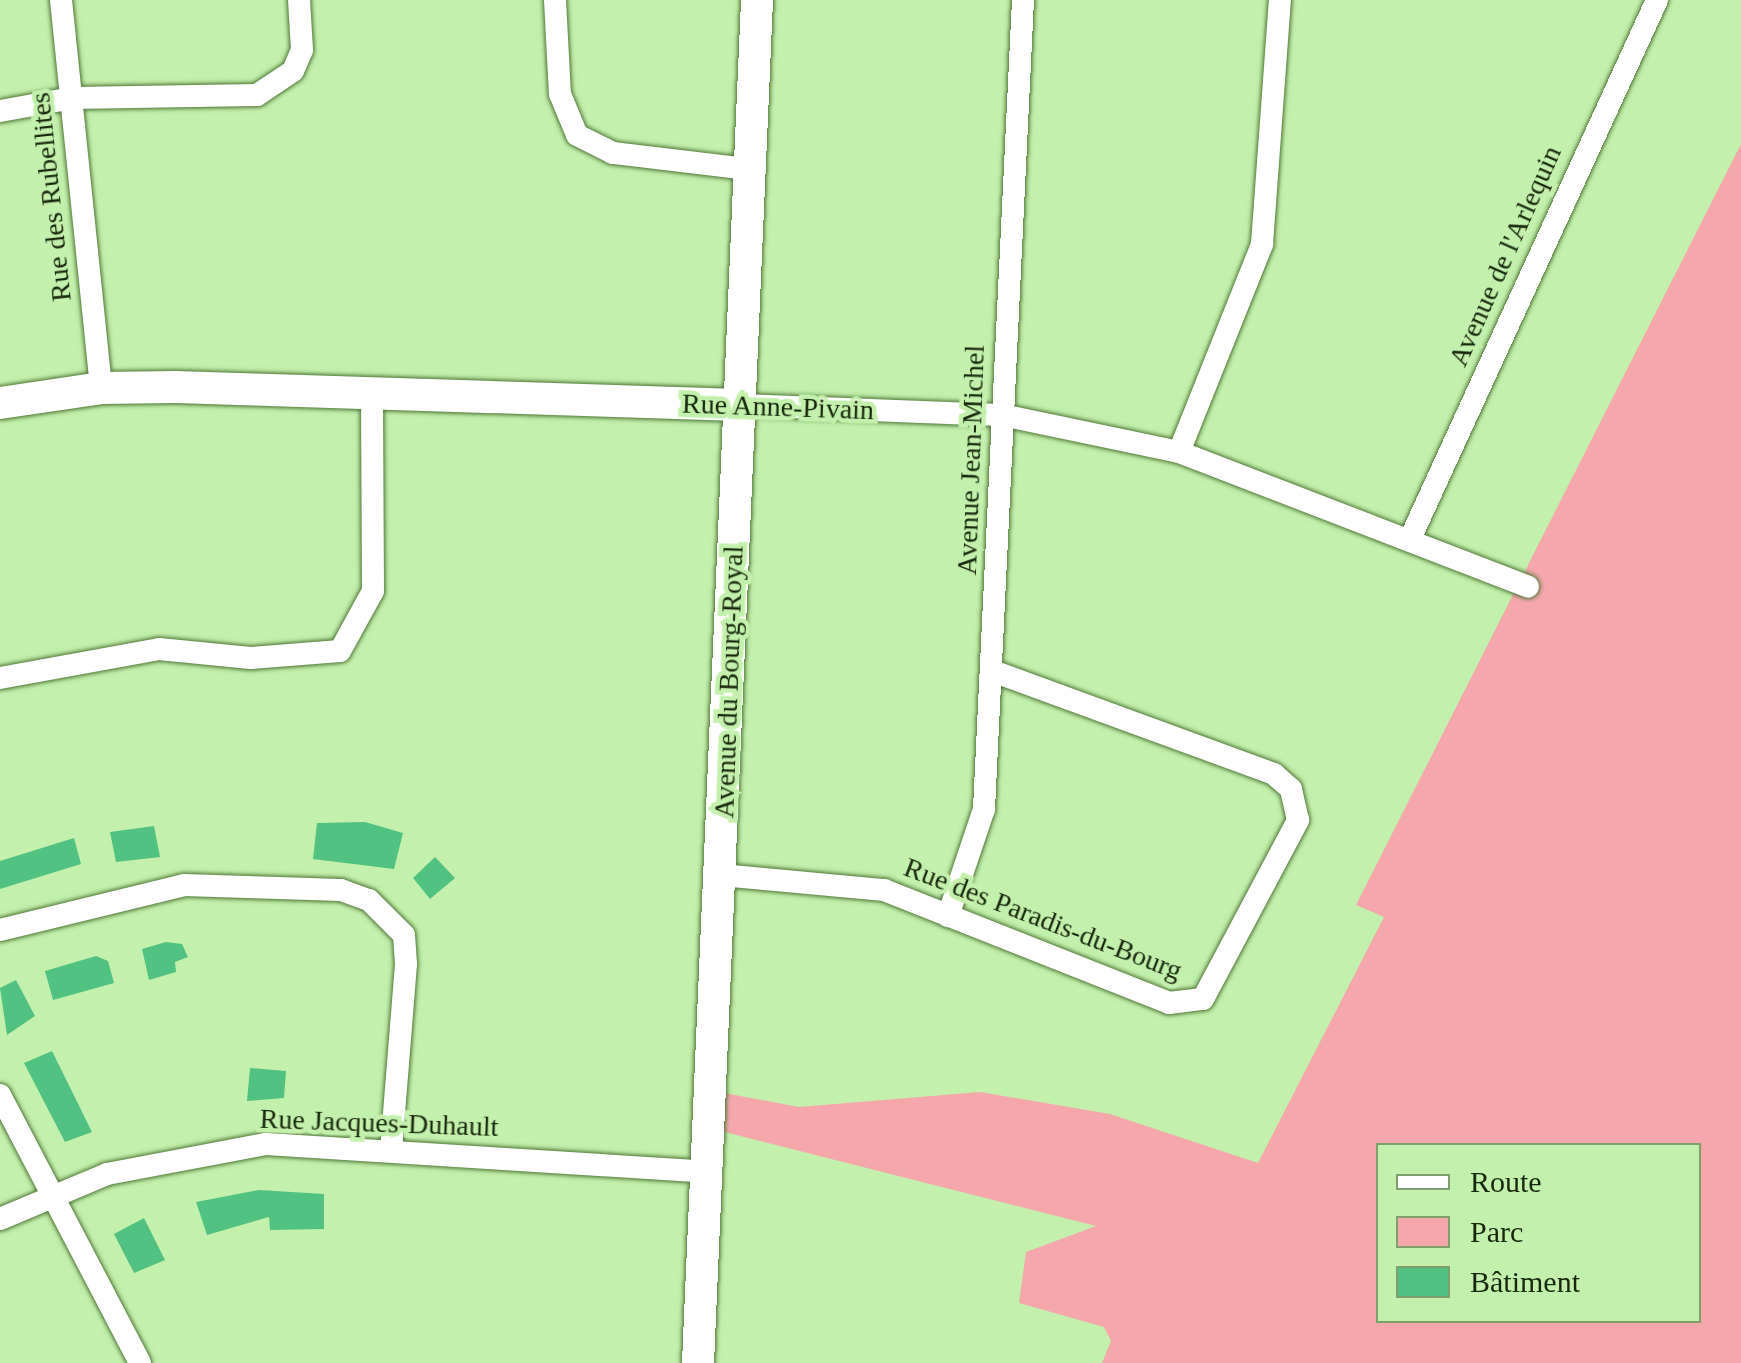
<!DOCTYPE html>
<html>
<head>
<meta charset="utf-8">
<style>
	body { margin:0 }
	#map { position:relative; width:1741px; height:1363px; overflow:hidden; background:#c3f0ac; font-family:"Times New Roman",serif }
	div>[style] { position:absolute }
	.green>* { inset:0; background:#f5a7ac }
	.building>* { inset:0; background:#51c281 }
	.roads { filter:drop-shadow(0 0 2px #4f7738) drop-shadow(0 0 2px #4f7738) }
	.street>* { height:22px; margin:-11px; padding:0 11px; transform-origin:11px; border-radius:11px; background:#fff }
	.secondary>* { height:32px; margin:-16px; padding:0 16px; transform-origin:16px; border-radius:16px; background:#fff }
	span { translate:-50% -50%; white-space:nowrap; text-align:center; line-height:1.15; -webkit-text-stroke:9px #c3f0ac; paint-order:stroke }
	.street-label { font-size:28px; color:#18280e }
	.legend { position:absolute; left:1376px; top:1143px; width:325px; height:180px; box-sizing:border-box; background:#c3f0ac; border:2px solid #7fa06d; margin:0; padding:12px 18px; list-style:none; font-size:30px; color:#18280e }
	.legend li { display:flex; align-items:center; gap:20px; height:50px }
	.legend b { width:50px; border:2px solid #7fa06d }
</style>
</head>
<body>
<div id="map">
	<div class="green">
		<div style="clip-path:polygon(evenodd,1741px 144px,1741px 1363px,1102px 1363px,1111px 1341px,1104px 1327px,1019px 1303px,1026px 1252px,1096px 1226px,717px 1130px,724px 1093px,799px 1107px,980px 1092px,1110px 1114px,1258px 1163px,1384px 917px,1356px 905px,1741px 144px,1378px 1146px,1698px 1146px,1698px 1320px,1378px 1320px,1378px 1146px)"></div>
	</div>
	<div class="building">
		<div style="clip-path:polygon(365px 822px,403px 833px,394px 869px,313px 859px,317px 823px)"></div>
		<div style="clip-path:polygon(154px 826px,160px 857px,116px 862px,110px 832px)"></div>
		<div style="clip-path:polygon(74px 838px,81px 864px,0 889px,0 861px)"></div>
		<div style="clip-path:polygon(435px 857px,455px 878px,430px 899px,413px 878px)"></div>
		<div style="clip-path:polygon(166px 942px,182px 944px,188px 957px,175px 962px,176px 972px,149px 980px,142px 949px)"></div>
		<div style="clip-path:polygon(96px 956px,108px 961px,114px 983px,53px 1000px,45px 971px)"></div>
		<div style="clip-path:polygon(16px 980px,35px 1016px,7px 1035px,0 988px)"></div>
		<div style="clip-path:polygon(52px 1051px,92px 1132px,65px 1142px,24px 1063px)"></div>
		<div style="clip-path:polygon(250px 1068px,286px 1071px,284px 1098px,247px 1101px)"></div>
		<div style="clip-path:polygon(259px 1190px,324px 1194px,324px 1229px,270px 1230px,269px 1217px,207px 1235px,196px 1202px)"></div>
		<div style="clip-path:polygon(144px 1218px,165px 1260px,134px 1273px,114px 1234px)"></div>
	</div>
	<div class="roads">
		<div class="street">
			<div style="left:61px;top:0;width:390px;rotate:84.1deg"></div>
			<div style="left:555px;top:0;width:94px;rotate:87deg"></div>
			<div style="left:560px;top:94px;width:44px;rotate:67.5deg"></div>
			<div style="left:577px;top:135px;width:40px;rotate:26.6deg"></div>
			<div style="left:613px;top:153px;width:136px;rotate:6.8deg"></div>
			<div style="left:0;top:111px;width:73px;rotate:-10.2deg"></div>
			<div style="left:72px;top:98px;width:185px;rotate:-0.9deg"></div>
			<div style="left:257px;top:95px;width:43px;rotate:-33.7deg"></div>
			<div style="left:293px;top:71px;width:23px;rotate:-67deg"></div>
			<div style="left:302px;top:50px;width:50px;rotate:-93.4deg"></div>
			<div style="left:739px;top:405px;width:263px;rotate:2.2deg"></div>
			<div style="left:1002px;top:415px;width:181px;rotate:11.8deg"></div>
			<div style="left:1179px;top:452px;width:374px;rotate:21.1deg"></div>
			<div style="left:1179px;top:452px;width:224px;rotate:-68.2deg"></div>
			<div style="left:1262px;top:244px;width:245px;rotate:-85.8deg"></div>
			<div style="left:1410px;top:539px;width:593px;rotate:-65.38deg"></div>
			<div style="left:0;top:678px;width:162px;rotate:-10.3deg"></div>
			<div style="left:159px;top:649px;width:92px;rotate:5.6deg"></div>
			<div style="left:251px;top:658px;width:89px;rotate:-4.5deg"></div>
			<div style="left:340px;top:651px;width:68px;rotate:-61.2deg"></div>
			<div style="left:373px;top:591px;width:198px;rotate:-90.3deg"></div>
			<div style="left:721px;top:875px;width:164px;rotate:5.3deg"></div>
			<div style="left:884px;top:890px;width:307px;rotate:21.6deg"></div>
			<div style="left:1169px;top:1003px;width:34px;rotate:-7deg"></div>
			<div style="left:1203px;top:999px;width:203px;rotate:-62deg"></div>
			<div style="left:1298px;top:820px;width:32px;rotate:-103deg"></div>
			<div style="left:1291px;top:789px;width:23px;rotate:-139deg"></div>
			<div style="left:1274px;top:774px;width:300px;rotate:-159.9deg"></div>
			<div style="left:948px;top:916px;width:113px;rotate:-71.4deg"></div>
			<div style="left:984px;top:809px;width:810px;rotate:-87.24deg"></div>
			<div style="left:0;top:930px;width:189px;rotate:-13.7deg"></div>
			<div style="left:184px;top:885px;width:157px;rotate:1.8deg"></div>
			<div style="left:341px;top:890px;width:30px;rotate:20deg"></div>
			<div style="left:369px;top:900px;width:49px;rotate:45deg"></div>
			<div style="left:404px;top:935px;width:29px;rotate:86deg"></div>
			<div style="left:406px;top:964px;width:187px;rotate:94.6deg"></div>
			<div style="left:0;top:1095px;width:302px;rotate:62.4deg"></div>
			<div style="left:0;top:1219px;width:116px;rotate:-22.8deg"></div>
			<div style="left:107px;top:1174px;width:162px;rotate:-10.7deg"></div>
			<div style="left:266px;top:1144px;width:442px;rotate:3.6deg"></div>
		</div>
		<div class="secondary">
			<div style="left:0;top:403px;width:102px;rotate:-8.4deg"></div>
			<div style="left:101px;top:388px;width:75px;rotate:-0.8deg"></div>
			<div style="left:176px;top:387px;width:563px;rotate:1.83deg"></div>
			<div style="left:698px;top:1363px;width:1364px;rotate:-87.52deg"></div>
		</div>
	</div>
	<div class="street-label">
		<span style="left:51px;top:197px;rotate:-96deg">Rue des Rubellites</span>
		<span style="left:1505px;top:256px;rotate:-66deg">Avenue de l'Arlequin</span>
		<span style="left:778px;top:407px;rotate:2deg">Rue Anne-Pivain</span>
		<span style="left:971px;top:460px;rotate:-88deg">Avenue Jean-Michel</span>
		<span style="left:729px;top:682px;rotate:-88deg">Avenue du Bourg-Royal</span>
		<span style="left:1043px;top:919px;rotate:21deg">Rue des Paradis-du-Bourg</span>
		<span style="left:379px;top:1123px;rotate:2deg">Rue Jacques-Duhault</span>
	</div>
	<ul class="legend">
	<li><b style="height:12px;background:#fff"></b>Route</li>
	<li><b style="height:28px;background:#f5a7ac"></b>Parc</li>
	<li><b style="height:28px;background:#51c281"></b>Bâtiment</li>
	</ul>
</div>
</body>
</html>
